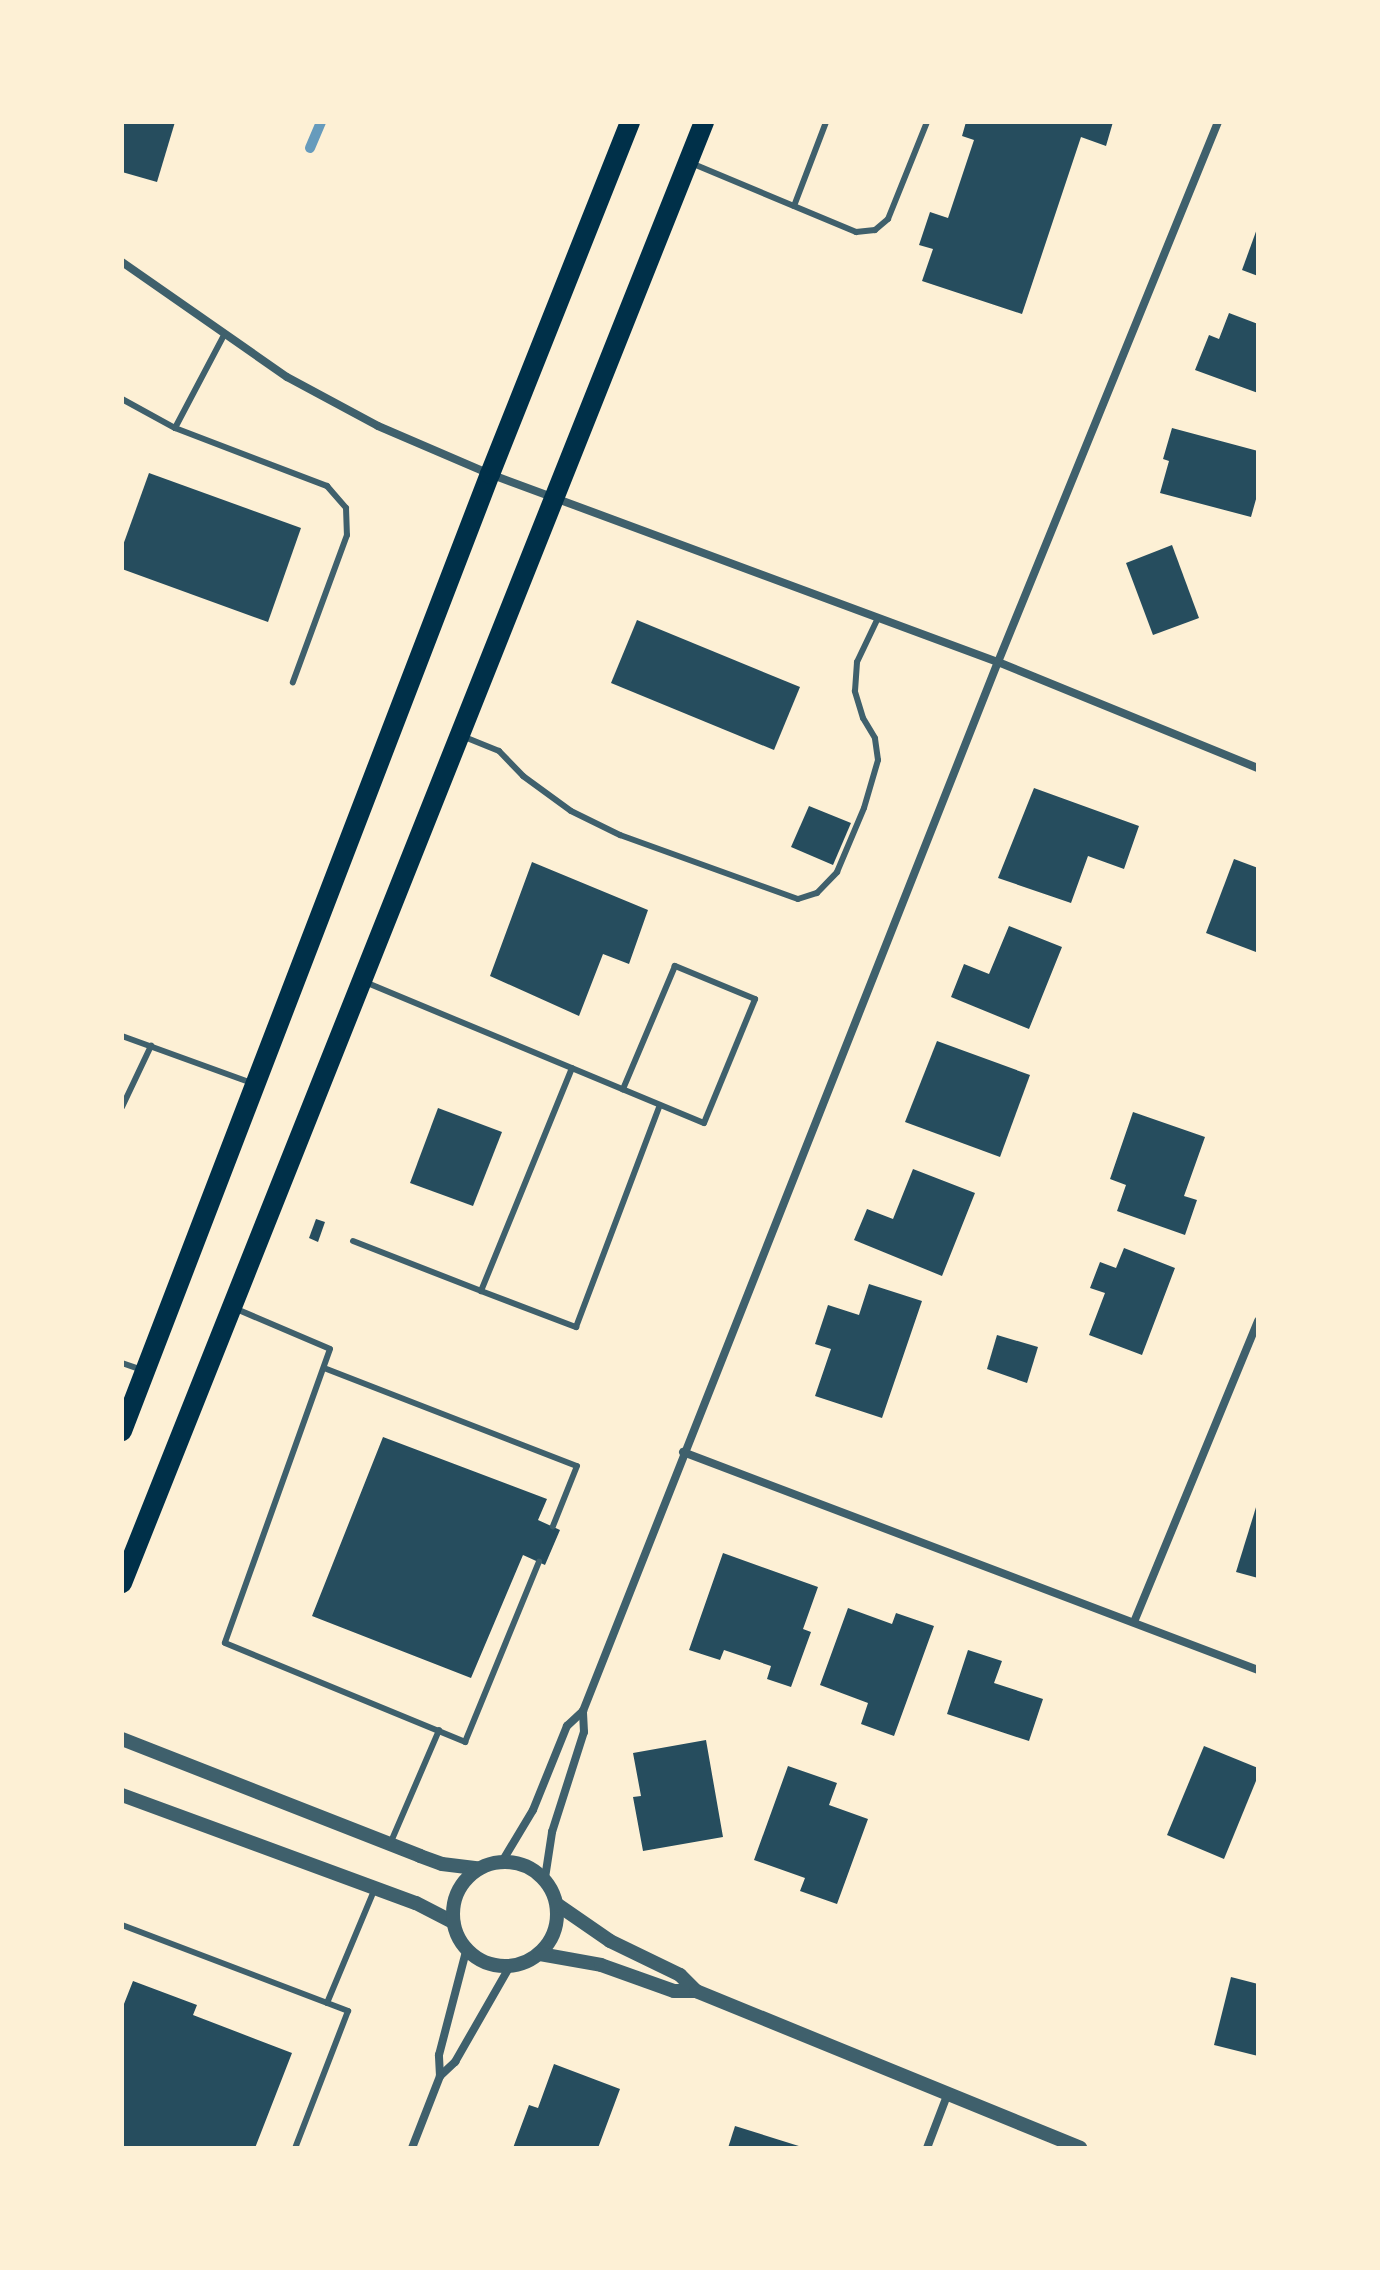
<!DOCTYPE html>
<html>
<head>
<meta charset="utf-8">
<style>
	body { margin:0 }
	#map { position:relative; width:1380px; height:2270px; overflow:hidden; background:#fdf0d5; font-family:"PT Sans",sans-serif }
	div>[style] { position:absolute }
	.stream>* { height:10px; margin:-5px; padding:0 5px; transform-origin:5px; border-radius:5px; background:#669bbc }
	.building>* { inset:0; background:#264d5e }
	.service>* { height:6px; margin:-3px; padding:0 3px; transform-origin:3px; border-radius:3px; background:#3f606c }
	.minor>* { height:8px; margin:-4px; padding:0 4px; transform-origin:4px; border-radius:4px; background:#3f606c }
	.tertiary>* { height:14px; margin:-7px; padding:0 7px; transform-origin:7px; border-radius:7px; background:#3f606c }
	.tertiary>.ring { margin:-7px; padding:0; box-sizing:content-box; background:none; border:14px solid #3f606c; border-radius:50% }
	.primary>* { height:20px; margin:-10px; padding:0 10px; transform-origin:10px; border-radius:10px; background:#003049 }
	span { translate:-50% -50%; white-space:nowrap; text-align:center; line-height:1.15; -webkit-text-stroke:6px #fdf0d5; paint-order:stroke }
	.frame { position:absolute; inset:0; border:124px solid #fdf0d5; pointer-events:none }
</style>
</head>
<body>
<div id="map">
	<div class="stream">
		<div style="left:310px;top:148px;width:28px;rotate:-67deg"></div>
	</div>
	<div class="building">
		<div style="clip-path:polygon(122px 122px,175px 122px,157px 182px,122px 172px)"></div>
		<div style="clip-path:polygon(966px 122px,1113px 122px,1106px 146px,1081px 137px,1022px 314px,922px 281px,933px 249px,919px 245px,930px 212px,948px 218px,974px 140px,962px 136px)"></div>
		<div style="clip-path:polygon(1258px 226px,1258px 276px,1242px 270px)"></div>
		<div style="clip-path:polygon(1229px 313px,1258px 324px,1258px 393px,1195px 370px,1209px 335px,1219px 339px)"></div>
		<div style="clip-path:polygon(1172px 428px,1258px 451px,1258px 492px,1251px 517px,1160px 493px,1169px 461px,1163px 459px)"></div>
		<div style="clip-path:polygon(149px 473px,301px 528px,268px 622px,122px 569px,122px 548px)"></div>
		<div style="clip-path:polygon(1172px 545px,1199px 618px,1153px 635px,1126px 563px)"></div>
		<div style="clip-path:polygon(637px 620px,800px 687px,774px 750px,611px 683px)"></div>
		<div style="clip-path:polygon(1034px 788px,1139px 826px,1124px 869px,1088px 856px,1071px 903px,998px 878px)"></div>
		<div style="clip-path:polygon(809px 806px,851px 823px,833px 865px,791px 847px)"></div>
		<div style="clip-path:polygon(1234px 859px,1258px 868px,1256px 952px,1206px 933px)"></div>
		<div style="clip-path:polygon(532px 862px,648px 910px,629px 964px,603px 954px,579px 1016px,490px 976px)"></div>
		<div style="clip-path:polygon(1009px 926px,1062px 947px,1029px 1029px,951px 997px,964px 964px,989px 974px)"></div>
		<div style="clip-path:polygon(937px 1041px,1030px 1075px,1000px 1157px,905px 1122px)"></div>
		<div style="clip-path:polygon(438px 1108px,502px 1132px,473px 1206px,410px 1183px)"></div>
		<div style="clip-path:polygon(1133px 1112px,1205px 1137px,1184px 1196px,1197px 1200px,1185px 1235px,1117px 1211px,1126px 1185px,1110px 1179px)"></div>
		<div style="clip-path:polygon(913px 1169px,975px 1193px,942px 1276px,854px 1240px,867px 1209px,893px 1219px)"></div>
		<div style="clip-path:polygon(316px 1219px,325px 1222px,318px 1242px,309px 1238px)"></div>
		<div style="clip-path:polygon(1124px 1248px,1175px 1268px,1142px 1355px,1089px 1335px,1105px 1293px,1090px 1288px,1100px 1262px,1116px 1268px)"></div>
		<div style="clip-path:polygon(869px 1284px,922px 1301px,882px 1418px,815px 1396px,831px 1349px,815px 1344px,828px 1305px,859px 1315px)"></div>
		<div style="clip-path:polygon(997px 1335px,1038px 1347px,1027px 1383px,987px 1369px)"></div>
		<div style="clip-path:polygon(383px 1437px,547px 1499px,538px 1520px,560px 1530px,545px 1565px,523px 1555px,471px 1678px,312px 1616px)"></div>
		<div style="clip-path:polygon(1257px 1504px,1258px 1504px,1258px 1578px,1236px 1572px)"></div>
		<div style="clip-path:polygon(723px 1553px,818px 1587px,803px 1629px,811px 1632px,791px 1687px,767px 1679px,771px 1666px,724px 1650px,720px 1660px,689px 1650px)"></div>
		<div style="clip-path:polygon(848px 1608px,892px 1624px,896px 1613px,934px 1626px,894px 1736px,861px 1724px,868px 1703px,820px 1685px)"></div>
		<div style="clip-path:polygon(968px 1650px,1002px 1661px,994px 1683px,1043px 1699px,1029px 1741px,947px 1714px)"></div>
		<div style="clip-path:polygon(706px 1740px,723px 1837px,643px 1851px,633px 1797px,641px 1796px,633px 1753px)"></div>
		<div style="clip-path:polygon(1204px 1746px,1258px 1768px,1258px 1776px,1224px 1859px,1167px 1835px)"></div>
		<div style="clip-path:polygon(788px 1766px,837px 1783px,829px 1805px,868px 1819px,837px 1904px,800px 1891px,805px 1878px,754px 1860px)"></div>
		<div style="clip-path:polygon(1231px 1977px,1258px 1984px,1258px 2056px,1214px 2045px)"></div>
		<div style="clip-path:polygon(133px 1981px,197px 2005px,193px 2015px,292px 2053px,255px 2148px,122px 2148px,122px 2009px)"></div>
		<div style="clip-path:polygon(554px 2064px,620px 2089px,598px 2148px,513px 2148px,529px 2105px,538px 2108px)"></div>
		<div style="clip-path:polygon(735px 2126px,802px 2147px,802px 2148px,728px 2148px)"></div>
	</div>
	<div class="service">
		<div style="left:691px;top:163px;width:179px;rotate:22.7deg"></div>
		<div style="left:856px;top:232px;width:19px;rotate:-6deg"></div>
		<div style="left:875px;top:230px;width:17px;rotate:-40deg"></div>
		<div style="left:888px;top:219px;width:105px;rotate:-68.1deg"></div>
		<div style="left:794px;top:206px;width:90px;rotate:-69.1deg"></div>
		<div style="left:122px;top:399px;width:60px;rotate:28.7deg"></div>
		<div style="left:175px;top:428px;width:163px;rotate:20.9deg"></div>
		<div style="left:327px;top:486px;width:29px;rotate:49deg"></div>
		<div style="left:346px;top:508px;width:27px;rotate:88deg"></div>
		<div style="left:347px;top:535px;width:157px;rotate:110.2deg"></div>
		<div style="left:175px;top:428px;width:105px;rotate:-62.2deg"></div>
		<div style="left:462px;top:736px;width:40px;rotate:22deg"></div>
		<div style="left:499px;top:751px;width:35px;rotate:46deg"></div>
		<div style="left:523px;top:776px;width:59px;rotate:36.1deg"></div>
		<div style="left:571px;top:811px;width:55px;rotate:26.1deg"></div>
		<div style="left:620px;top:835px;width:189px;rotate:19.8deg"></div>
		<div style="left:798px;top:899px;width:20px;rotate:-18deg"></div>
		<div style="left:817px;top:893px;width:29px;rotate:-46deg"></div>
		<div style="left:837px;top:872px;width:69px;rotate:-67.1deg"></div>
		<div style="left:864px;top:808px;width:50px;rotate:-73.7deg"></div>
		<div style="left:878px;top:760px;width:22px;rotate:-98deg"></div>
		<div style="left:875px;top:738px;width:23px;rotate:-121deg"></div>
		<div style="left:863px;top:718px;width:28px;rotate:-107deg"></div>
		<div style="left:855px;top:691px;width:29px;rotate:-86deg"></div>
		<div style="left:857px;top:662px;width:49px;rotate:-64.5deg"></div>
		<div style="left:365px;top:982px;width:367px;rotate:22.6deg"></div>
		<div style="left:704px;top:1123px;width:134px;rotate:-67.6deg"></div>
		<div style="left:755px;top:999px;width:87px;rotate:-157.6deg"></div>
		<div style="left:675px;top:966px;width:134px;rotate:112.9deg"></div>
		<div style="left:122px;top:1036px;width:138px;rotate:19.9deg"></div>
		<div style="left:572px;top:1068px;width:241px;rotate:112.2deg"></div>
		<div style="left:481px;top:1291px;width:102px;rotate:20.8deg"></div>
		<div style="left:576px;top:1327px;width:237px;rotate:-69.3deg"></div>
		<div style="left:122px;top:1107px;width:68px;rotate:-64.6deg"></div>
		<div style="left:353px;top:1241px;width:137px;rotate:21.3deg"></div>
		<div style="left:234px;top:1308px;width:104px;rotate:23.1deg"></div>
		<div style="left:330px;top:1349px;width:312px;rotate:109.7deg"></div>
		<div style="left:225px;top:1643px;width:260px;rotate:22.4deg"></div>
		<div style="left:465px;top:1742px;width:195px;rotate:-67.7deg"></div>
		<div style="left:122px;top:1363px;width:21px;rotate:19deg"></div>
		<div style="left:324px;top:1368px;width:271px;rotate:21.2deg"></div>
		<div style="left:577px;top:1466px;width:65px;rotate:111.8deg"></div>
		<div style="left:390px;top:1844px;width:124px;rotate:-66.7deg"></div>
		<div style="left:122px;top:1925px;width:242px;rotate:20.8deg"></div>
		<div style="left:348px;top:2011px;width:147px;rotate:111.1deg"></div>
		<div style="left:327px;top:2003px;width:125px;rotate:-67.3deg"></div>
	</div>
	<div class="minor">
		<div style="left:122px;top:262px;width:201px;rotate:34.9deg"></div>
		<div style="left:287px;top:377px;width:103px;rotate:28.3deg"></div>
		<div style="left:378px;top:426px;width:122px;rotate:23.2deg"></div>
		<div style="left:490px;top:474px;width:542px;rotate:20.31deg"></div>
		<div style="left:998px;top:662px;width:281px;rotate:22.2deg"></div>
		<div style="left:683px;top:1452px;width:615px;rotate:20.76deg"></div>
		<div style="left:1134px;top:1622px;width:326px;rotate:-67.6deg"></div>
		<div style="left:503px;top:1860px;width:58px;rotate:-59deg"></div>
		<div style="left:533px;top:1810px;width:91px;rotate:-68deg"></div>
		<div style="left:567px;top:1726px;width:22px;rotate:-43deg"></div>
		<div style="left:545px;top:1878px;width:47px;rotate:-81.3deg"></div>
		<div style="left:552px;top:1832px;width:105px;rotate:-72.3deg"></div>
		<div style="left:584px;top:1732px;width:21px;rotate:-93deg"></div>
		<div style="left:583px;top:1711px;width:1128px;rotate:-68.42deg"></div>
		<div style="left:998px;top:662px;width:583px;rotate:-67.83deg"></div>
		<div style="left:440px;top:2076px;width:21px;rotate:-43deg"></div>
		<div style="left:455px;top:2062px;width:111px;rotate:-60.2deg"></div>
		<div style="left:412px;top:2148px;width:77px;rotate:-68.7deg"></div>
		<div style="left:440px;top:2076px;width:21px;rotate:-93deg"></div>
		<div style="left:439px;top:2055px;width:107px;rotate:-75.4deg"></div>
		<div style="left:927px;top:2148px;width:59px;rotate:-69.1deg"></div>
	</div>
	<div class="tertiary">
		<div style="left:122px;top:1739px;width:320px;rotate:21.4deg"></div>
		<div style="left:420px;top:1856px;width:23px;rotate:20deg"></div>
		<div style="left:442px;top:1864px;width:35px;rotate:7deg"></div>
		<div style="left:122px;top:1795px;width:313px;rotate:20.2deg"></div>
		<div style="left:416px;top:1903px;width:42px;rotate:27.2deg"></div>
		<div class="ring" style="left:453px;top:1862px;width:90px;height:90px"></div>
		<div style="left:558px;top:1905px;width:63px;rotate:34.7deg"></div>
		<div style="left:610px;top:1941px;width:78px;rotate:25.9deg"></div>
		<div style="left:680px;top:1975px;width:23px;rotate:45deg"></div>
		<div style="left:540px;top:1954px;width:62px;rotate:10.2deg"></div>
		<div style="left:601px;top:1965px;width:77px;rotate:19.6deg"></div>
		<div style="left:674px;top:1991px;width:22px"></div>
		<div style="left:696px;top:1991px;width:415px;rotate:22.2deg"></div>
	</div>
	<div class="primary">
		<div style="left:122px;top:1431px;width:1025px;rotate:-68.97deg"></div>
		<div style="left:490px;top:474px;width:379px;rotate:-68.3deg"></div>
		<div style="left:122px;top:1583px;width:1573px;rotate:-68.28deg"></div>
	</div>
	<div class="frame"></div>
</div>
</body>
</html>
